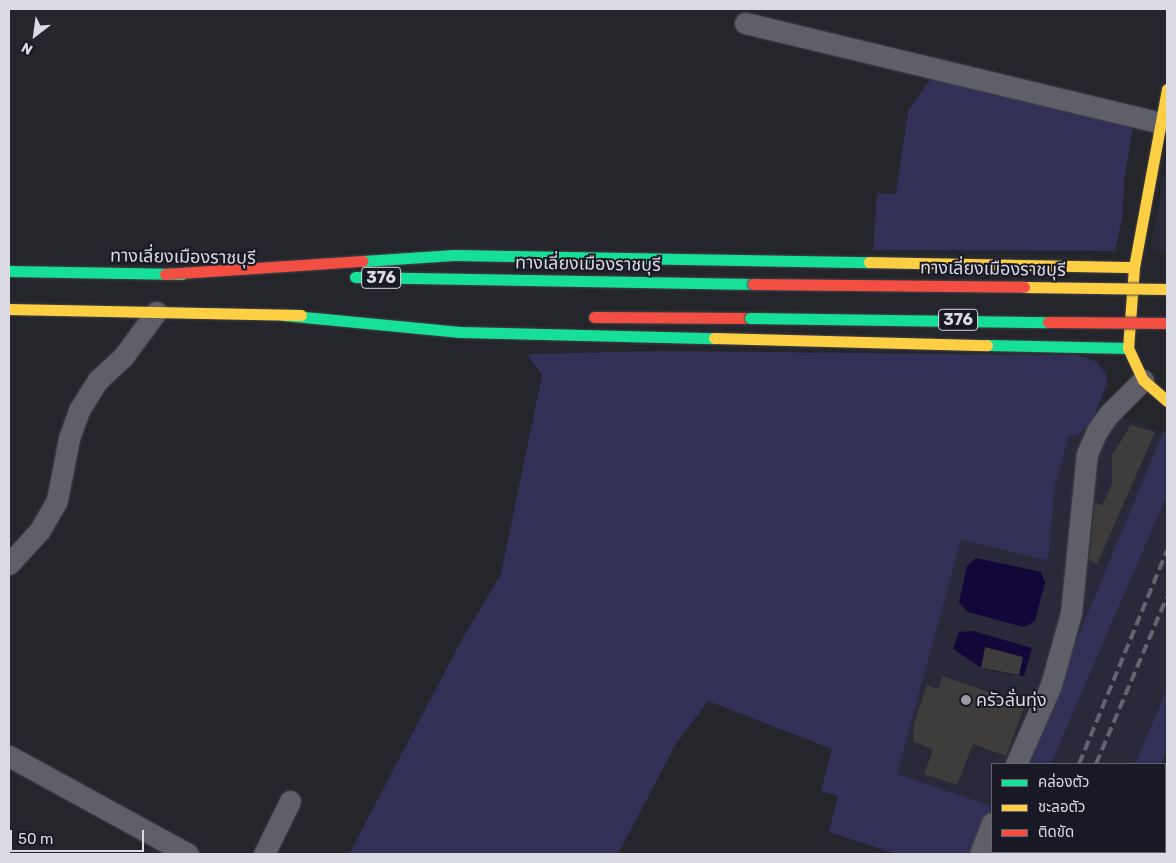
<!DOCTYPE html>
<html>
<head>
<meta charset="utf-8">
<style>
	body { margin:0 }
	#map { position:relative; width:1176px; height:863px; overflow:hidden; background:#25252c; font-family:Rubik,"Noto Sans Thai",sans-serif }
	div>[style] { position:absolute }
	.built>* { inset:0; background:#29293a }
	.green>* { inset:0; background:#323056 }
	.water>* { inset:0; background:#130639 }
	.building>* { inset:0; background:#3f3c3c }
	.roads { filter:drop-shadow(0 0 1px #434348) drop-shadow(0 0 1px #434348) }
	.street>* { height:21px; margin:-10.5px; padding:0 10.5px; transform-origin:10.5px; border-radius:10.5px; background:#5f5f69 }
	.fast>* { height:11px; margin:-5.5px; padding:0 5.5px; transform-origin:5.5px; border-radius:5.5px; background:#16e098 }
	.slow>* { height:11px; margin:-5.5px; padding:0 5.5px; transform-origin:5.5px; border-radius:5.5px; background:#ffcf43 }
	.jam>* { height:11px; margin:-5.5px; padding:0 5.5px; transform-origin:5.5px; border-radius:5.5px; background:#f24e42 }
	.rail>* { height:4px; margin-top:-2px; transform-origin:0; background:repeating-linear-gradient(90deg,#63646d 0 10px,transparent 0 15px) }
	.bridges { filter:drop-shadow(0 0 1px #434348) drop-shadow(0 0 1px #434348) }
	.fast-bridge>* { height:11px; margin:-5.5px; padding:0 5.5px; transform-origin:5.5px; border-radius:5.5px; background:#16e098 }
	.slow-bridge>* { height:11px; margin:-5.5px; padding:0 5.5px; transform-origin:5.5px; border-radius:5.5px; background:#ffcf43 }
	.jam-bridge>* { height:11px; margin:-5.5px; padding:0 5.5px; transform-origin:5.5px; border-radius:5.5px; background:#f24e42 }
	.dots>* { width:14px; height:14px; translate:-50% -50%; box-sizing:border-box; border:2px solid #191925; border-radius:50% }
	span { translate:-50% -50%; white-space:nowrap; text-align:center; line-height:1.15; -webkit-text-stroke:4px #191925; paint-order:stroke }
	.shield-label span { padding:1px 4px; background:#191925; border:1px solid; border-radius:4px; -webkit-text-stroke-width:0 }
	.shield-label { font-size:16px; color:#d9dae2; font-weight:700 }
	.street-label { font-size:18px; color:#d9dae2 }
	.poi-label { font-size:18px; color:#d9dae2 }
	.left { translate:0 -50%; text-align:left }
	.frame { position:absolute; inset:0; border:10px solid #d9dae2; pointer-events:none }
	.legend { position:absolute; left:991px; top:763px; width:175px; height:90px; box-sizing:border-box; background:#191925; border:1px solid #666671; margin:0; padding:6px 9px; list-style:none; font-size:15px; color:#d9dae2 }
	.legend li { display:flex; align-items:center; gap:10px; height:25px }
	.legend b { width:25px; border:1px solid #666671 }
	.north { position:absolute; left:10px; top:10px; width:50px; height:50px; -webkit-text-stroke:4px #191925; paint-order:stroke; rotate:210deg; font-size:14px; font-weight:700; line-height:20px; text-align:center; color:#d9dae2 }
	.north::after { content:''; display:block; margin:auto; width:18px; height:22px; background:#d9dae2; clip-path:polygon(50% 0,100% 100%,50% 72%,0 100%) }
	.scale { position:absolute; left:10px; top:830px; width:134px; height:22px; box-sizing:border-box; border:2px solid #d9dae2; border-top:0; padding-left:6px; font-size:15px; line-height:18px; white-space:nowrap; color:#d9dae2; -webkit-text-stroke:4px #191925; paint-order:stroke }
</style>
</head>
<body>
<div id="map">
	<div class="built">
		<div style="clip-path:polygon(1164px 175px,1167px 175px,1167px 253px,1150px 249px)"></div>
		<div style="clip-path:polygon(1098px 408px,1163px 432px,1062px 674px,1167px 439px,1167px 709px,1143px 764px,992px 764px,992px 806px,896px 775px,961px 540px,1048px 559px,1055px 486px,1069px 436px,1092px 422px)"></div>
		<div style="clip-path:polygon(992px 852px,1104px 852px,1103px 854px,983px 854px)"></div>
	</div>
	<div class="green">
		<div style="clip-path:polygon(936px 71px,1127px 125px,1133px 129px,1124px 181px,1123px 213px,1115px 251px,873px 250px,877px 193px,896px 194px,908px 111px)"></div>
		<div style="clip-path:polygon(663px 351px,1077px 355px,1095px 361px,1106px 373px,1107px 384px,1092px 422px,1077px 435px,1069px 436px,1055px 486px,1048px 560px,961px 540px,897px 774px,992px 806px,974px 854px,896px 854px,829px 832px,838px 796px,821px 791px,832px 749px,708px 701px,676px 744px,618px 854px,349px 854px,460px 643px,501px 574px,542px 375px,527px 354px)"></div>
		<div style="clip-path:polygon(1163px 432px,1167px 434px,1167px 495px,1051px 764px,1025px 764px)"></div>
		<div style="clip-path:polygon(1167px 689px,1167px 749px,1161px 764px,1135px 764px)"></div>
	</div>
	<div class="water">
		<div style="clip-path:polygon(976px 558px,1041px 572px,1045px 582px,1035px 621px,1024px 627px,968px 612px,959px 602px,967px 566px)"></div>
		<div style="clip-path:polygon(973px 631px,1032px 648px,1024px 676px,983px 669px,953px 649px,959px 632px)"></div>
	</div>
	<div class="building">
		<div style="clip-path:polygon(1131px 425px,1155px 432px,1097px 564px,1089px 560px,1095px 502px,1102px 506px,1112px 484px,1112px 455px)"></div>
		<div style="clip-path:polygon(985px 647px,1023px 657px,1019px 675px,981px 668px)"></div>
		<div style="clip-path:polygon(943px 676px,1025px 705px,1006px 756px,973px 744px,957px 785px,924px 774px,933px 750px,913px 741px,914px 724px,927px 685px,938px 689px)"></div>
	</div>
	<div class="roads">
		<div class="street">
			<div style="left:745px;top:23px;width:428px;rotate:13.5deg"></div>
			<div style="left:9px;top:564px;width:46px;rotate:-47.6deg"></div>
			<div style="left:40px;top:530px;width:34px;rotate:-60deg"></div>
			<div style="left:57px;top:500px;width:63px;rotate:-79deg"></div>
			<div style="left:69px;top:438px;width:30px;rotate:-70deg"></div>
			<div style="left:79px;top:410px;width:36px;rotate:-58deg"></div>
			<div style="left:98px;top:380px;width:34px;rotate:-43deg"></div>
			<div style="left:123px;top:357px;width:56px;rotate:-53.7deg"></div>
			<div style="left:9px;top:756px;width:204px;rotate:28.7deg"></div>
			<div style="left:1016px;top:764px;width:86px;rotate:-66.1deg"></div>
			<div style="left:1051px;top:685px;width:75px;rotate:-74.5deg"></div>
			<div style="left:1071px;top:613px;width:160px;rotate:-84.3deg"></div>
			<div style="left:1087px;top:454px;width:25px;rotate:-67deg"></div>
			<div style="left:1097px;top:431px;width:21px;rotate:-55deg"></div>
			<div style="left:1109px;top:414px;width:48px;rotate:-45deg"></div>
			<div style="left:264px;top:854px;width:59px;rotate:-63.9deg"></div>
			<div style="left:980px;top:854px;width:33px;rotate:-69deg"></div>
		</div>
		<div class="fast">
			<div style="left:363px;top:261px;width:91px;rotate:-3.8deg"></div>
			<div style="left:454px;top:255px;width:415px;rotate:1deg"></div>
			<div style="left:9px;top:271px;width:173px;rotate:1deg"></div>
			<div style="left:355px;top:277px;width:398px;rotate:1deg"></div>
			<div style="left:283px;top:315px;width:178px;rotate:5.5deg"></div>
			<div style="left:460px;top:332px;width:254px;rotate:1.4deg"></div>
			<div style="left:987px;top:345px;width:141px;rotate:1.2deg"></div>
		</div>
		<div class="slow">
			<div style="left:1167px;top:89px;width:181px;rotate:100.5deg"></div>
			<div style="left:1134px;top:267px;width:81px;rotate:94.2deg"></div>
			<div style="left:1128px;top:348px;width:35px;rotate:65deg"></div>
			<div style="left:1143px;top:380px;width:32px;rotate:41deg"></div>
			<div style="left:869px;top:262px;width:265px;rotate:1.1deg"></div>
			<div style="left:9px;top:309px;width:292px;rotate:1.2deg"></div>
			<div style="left:714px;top:338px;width:273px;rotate:1.5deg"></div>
			<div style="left:1165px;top:789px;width:6px;rotate:-72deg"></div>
			<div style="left:1136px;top:854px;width:3px;rotate:-45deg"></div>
		</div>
		<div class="jam">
			<div style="left:165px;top:274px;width:198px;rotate:-3.8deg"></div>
			<div style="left:594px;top:317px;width:156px;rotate:0.4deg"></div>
		</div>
	</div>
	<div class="rail">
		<div style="left:1079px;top:764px;width:231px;rotate:-67.6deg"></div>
		<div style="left:1096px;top:764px;width:181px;rotate:-67deg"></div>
		<div style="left:1042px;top:854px;width:2px;rotate:-63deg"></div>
		<div style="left:1058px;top:854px;width:2px;rotate:-63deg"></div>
	</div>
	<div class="bridges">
		<div class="fast-bridge">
			<div style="left:750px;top:318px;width:298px;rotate:0.8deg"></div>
		</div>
		<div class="slow-bridge">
			<div style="left:1024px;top:287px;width:143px;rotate:0.8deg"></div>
		</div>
		<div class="jam-bridge">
			<div style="left:753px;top:284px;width:271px;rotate:0.6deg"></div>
			<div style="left:1048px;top:322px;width:119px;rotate:0.5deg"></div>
		</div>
	</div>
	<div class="dots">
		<div style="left:966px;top:700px;background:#9a9ba2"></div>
	</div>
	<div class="shield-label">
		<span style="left:381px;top:278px">376</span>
		<span style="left:958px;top:320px">376</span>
	</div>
	<div class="street-label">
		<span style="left:183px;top:257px;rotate:1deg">ทางเลี่ยงเมืองราชบุรี</span>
		<span style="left:588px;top:264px;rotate:1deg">ทางเลี่ยงเมืองราชบุรี</span>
		<span style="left:993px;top:269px;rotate:1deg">ทางเลี่ยงเมืองราชบุรี</span>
	</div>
	<div class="poi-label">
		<span class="left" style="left:976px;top:700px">ครัวลั่นทุ่ง</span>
	</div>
	<div class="frame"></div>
	<ul class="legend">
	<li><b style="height:6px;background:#16e098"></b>คล่องตัว</li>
	<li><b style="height:6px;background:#ffcf43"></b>ชะลอตัว</li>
	<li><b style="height:6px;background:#f24e42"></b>ติดขัด</li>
	</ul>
	<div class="north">N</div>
	<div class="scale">50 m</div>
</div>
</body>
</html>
